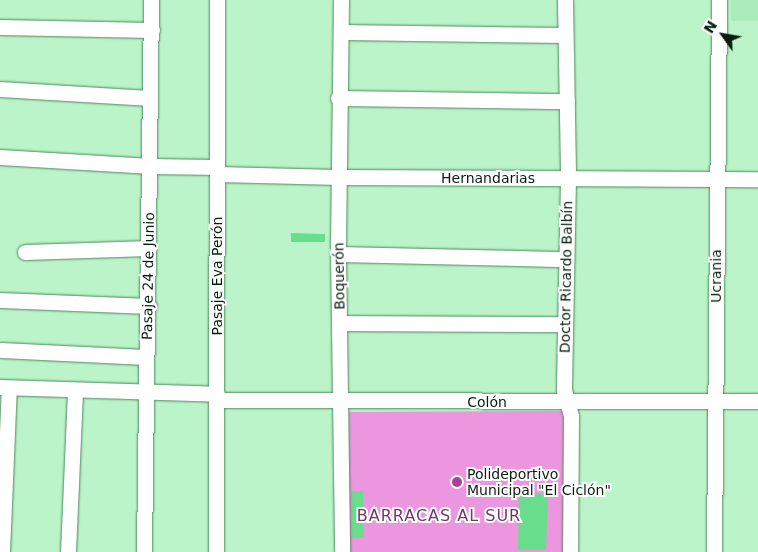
<!DOCTYPE html>
<html>
<head>
<meta charset="utf-8">
<style>
	body { margin:0 }
	#map { position:relative; width:758px; height:552px; overflow:hidden; background:#baf4c8; font-family:"DejaVu Sans",sans-serif }
	div>[style] { position:absolute }
	.built>* { inset:0; background:#a9ebb9 }
	.green>* { inset:0; background:#eb96df }
	.building>* { inset:0; background:#68de8d }
	.roads { filter:drop-shadow(0 0 1px #50875f) drop-shadow(0 0 1px #50875f) }
	.minor>* { height:15px; margin:-7.5px; padding:0 7.5px; transform-origin:7.5px; border-radius:7.5px; background:#fff }
	.dots>* { width:14px; height:14px; translate:-50% -50%; box-sizing:border-box; border:2px solid #fff; border-radius:50% }
	span { translate:-50% -50%; white-space:nowrap; text-align:center; line-height:1.15; -webkit-text-stroke:4px #fff; paint-order:stroke }
	.street-label { font-size:14px; color:#071e0e }
	.poi-label { font-size:14px; color:#071e0e }
	.left { translate:0 -50%; text-align:left }
	.quarter-label { font-size:16px; color:#6f3968; letter-spacing:1px }
	.north { position:absolute; left:698px; top:10px; width:50px; height:50px; -webkit-text-stroke:4px #fff; paint-order:stroke; rotate:302deg; font-size:14px; font-weight:700; line-height:20px; text-align:center; color:#071e0e }
	.north::after { content:''; display:block; margin:auto; width:18px; height:22px; background:#071e0e; clip-path:polygon(50% 0,100% 100%,50% 72%,0 100%) }
</style>
</head>
<body>
<div id="map">
	<div class="built">
		<div style="clip-path:polygon(731px 0,758px 0,758px 21px,731px 21px)"></div>
	</div>
	<div class="green">
		<div style="clip-path:polygon(565px 411px,564px 552px,349px 552px,349px 412px)"></div>
	</div>
	<div class="building">
		<div style="clip-path:polygon(291px 233px,325px 234px,325px 242px,291px 242px)"></div>
		<div style="clip-path:polygon(351px 491px,363px 491px,364px 537px,352px 538px)"></div>
		<div style="clip-path:polygon(519px 493px,548px 494px,546px 550px,518px 550px)"></div>
	</div>
	<div class="roads">
		<div class="minor">
			<div style="left:341px;top:0;width:254px;rotate:90.7deg"></div>
			<div style="left:338px;top:254px;width:298px;rotate:89.2deg"></div>
			<div style="left:565px;top:0;width:178px;rotate:89deg"></div>
			<div style="left:568px;top:178px;width:212px;rotate:91.1deg"></div>
			<div style="left:564px;top:390px;width:27px;rotate:75deg"></div>
			<div style="left:571px;top:416px;width:136px;rotate:90.4deg"></div>
			<div style="left:0;top:27px;width:152px;rotate:1.1deg"></div>
			<div style="left:342px;top:32px;width:223px;rotate:0.8deg"></div>
			<div style="left:0;top:89px;width:150px;rotate:3.4deg"></div>
			<div style="left:338px;top:98px;width:229px;rotate:0.8deg"></div>
			<div style="left:0;top:157px;width:151px;rotate:3.4deg"></div>
			<div style="left:151px;top:166px;width:66px;rotate:0.9deg"></div>
			<div style="left:217px;top:174px;width:122px;rotate:1.4deg"></div>
			<div style="left:339px;top:177px;width:419px;rotate:0.3deg"></div>
			<div style="left:25px;top:252px;width:124px;rotate:-1.8deg"></div>
			<div style="left:338px;top:254px;width:228px;rotate:1.3deg"></div>
			<div style="left:0;top:300px;width:149px;rotate:2.3deg"></div>
			<div style="left:339px;top:323px;width:226px;rotate:0.3deg"></div>
			<div style="left:1px;top:350px;width:145px;rotate:2.8deg"></div>
			<div style="left:0;top:387px;width:217px;rotate:1.8deg"></div>
			<div style="left:217px;top:400px;width:541px;rotate:0.11deg"></div>
			<div style="left:2px;top:552px;width:164px;rotate:-87.6deg"></div>
			<div style="left:68px;top:552px;width:162px;rotate:-87.5deg"></div>
			<div style="left:144px;top:552px;width:552px;rotate:-89.27deg"></div>
			<div style="left:216px;top:552px;width:552px;rotate:-89.9deg"></div>
			<div style="left:714px;top:552px;width:552px;rotate:-89.48deg"></div>
		</div>
	</div>
	<div class="dots">
		<div style="left:457px;top:482px;background:#aa3f9f"></div>
	</div>
	<div class="street-label">
		<span style="left:488px;top:178px">Hernandarias</span>
		<span style="left:148px;top:276px;rotate:-89deg">Pasaje 24 de Junio</span>
		<span style="left:217px;top:276px;rotate:-90deg">Pasaje Eva Perón</span>
		<span style="left:339px;top:276px;rotate:-91deg">Boquerón</span>
		<span style="left:716px;top:276px;rotate:-90deg">Ucrania</span>
		<span style="left:566px;top:277px;rotate:-89deg">Doctor Ricardo Balbín</span>
		<span style="left:487px;top:402px">Colón</span>
	</div>
	<div class="poi-label">
		<span class="left" style="left:467px;top:482px">Polideportivo<br>Municipal "El Ciclón"</span>
	</div>
	<div class="quarter-label">
		<span style="left:439px;top:516px">BARRACAS AL SUR</span>
	</div>
	<div class="north">N</div>
</div>
</body>
</html>
